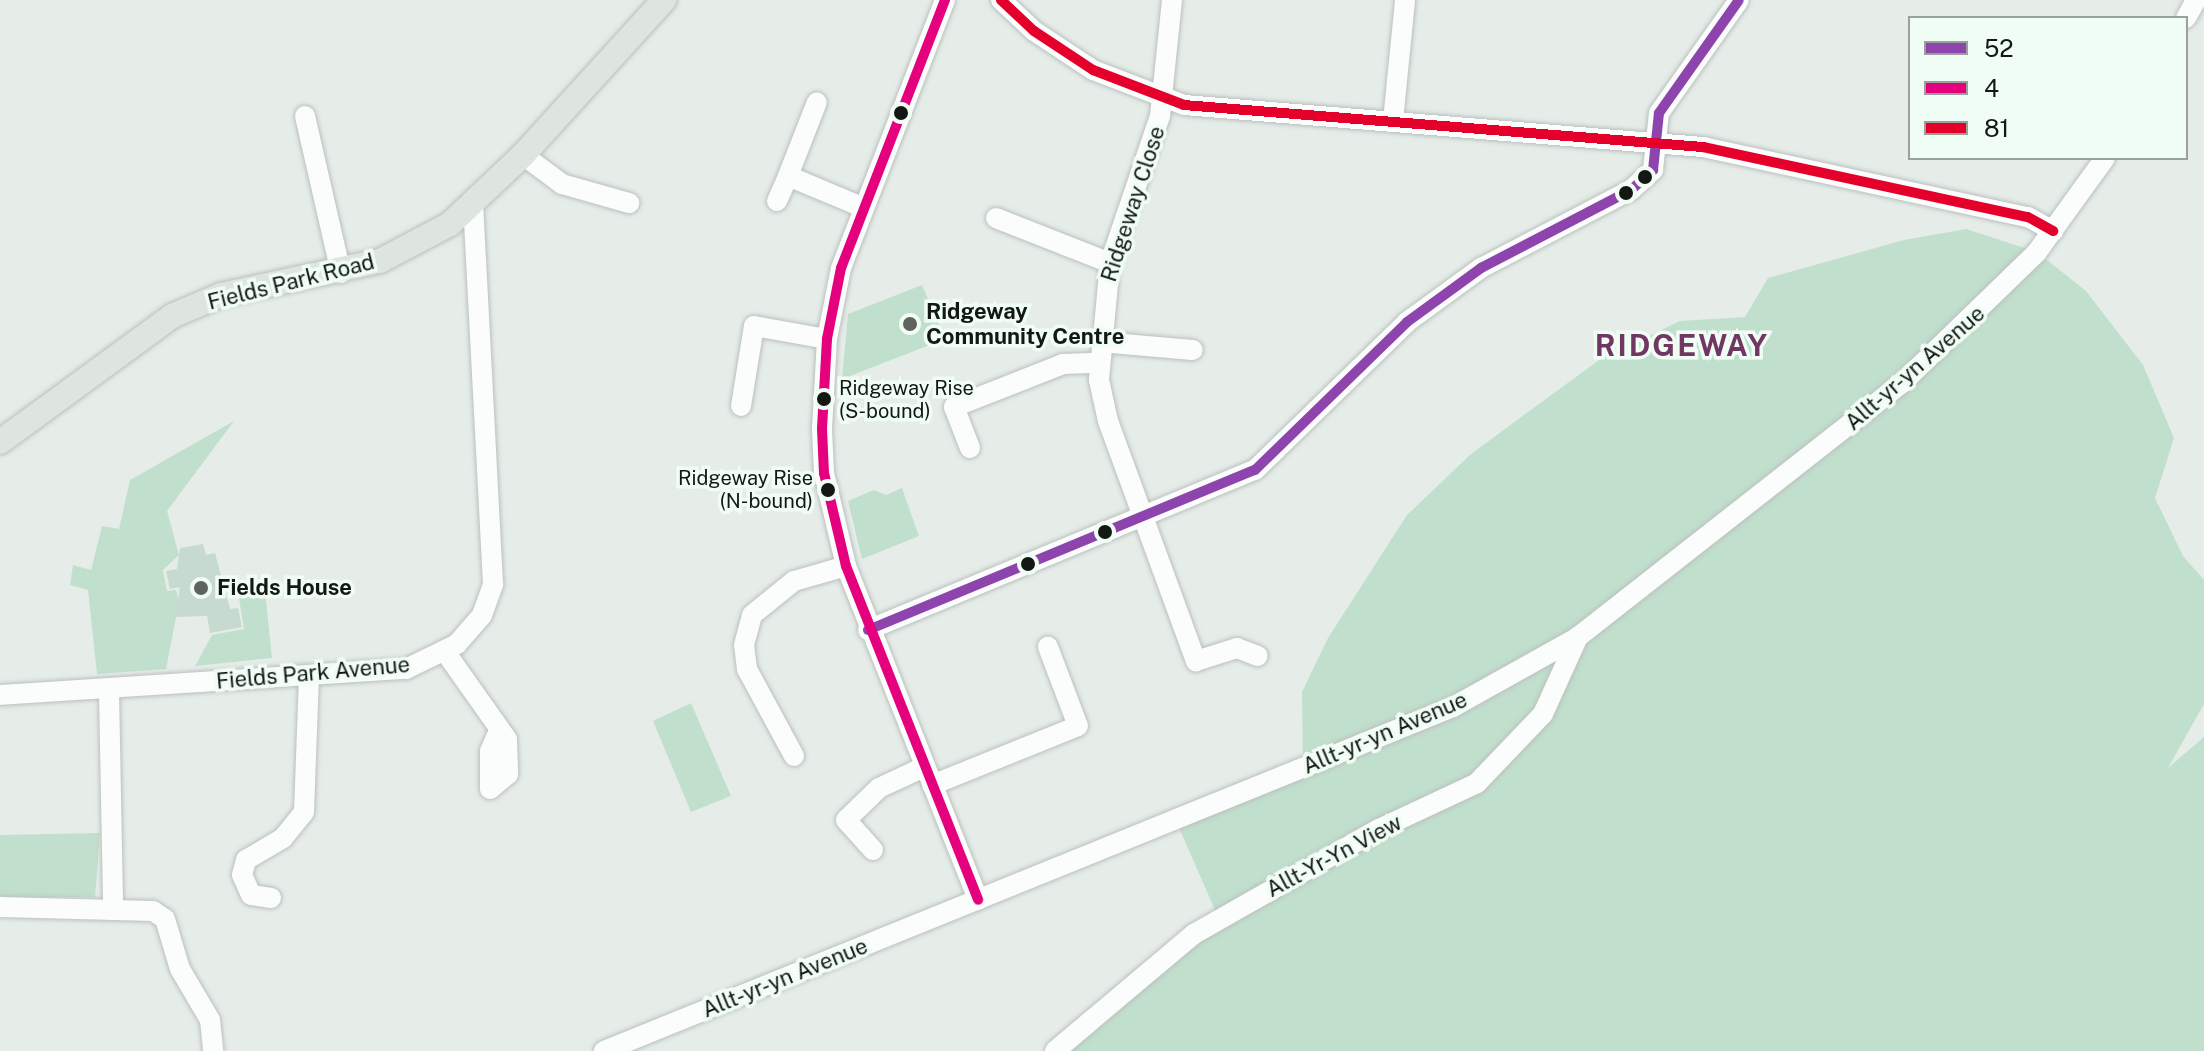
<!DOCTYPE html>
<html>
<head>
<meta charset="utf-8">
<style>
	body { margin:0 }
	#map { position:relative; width:2204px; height:1051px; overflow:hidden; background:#e6ede9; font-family:"Public Sans",sans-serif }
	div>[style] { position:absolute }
	.green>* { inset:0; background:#c1dfcd }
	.building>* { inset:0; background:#c7dacf }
	.roads { filter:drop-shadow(0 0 2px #bbc0be) drop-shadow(0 0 2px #bbc0be) }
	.minor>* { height:20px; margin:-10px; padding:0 10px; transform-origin:10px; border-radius:10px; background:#fbfcfc }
	.major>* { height:24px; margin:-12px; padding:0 12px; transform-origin:12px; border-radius:12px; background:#dee4e0 }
	.bus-1>* { height:10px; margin:-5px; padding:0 5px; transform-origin:5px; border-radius:5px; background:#8e44ad }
	.bus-2>* { height:10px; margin:-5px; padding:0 5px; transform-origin:5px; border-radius:5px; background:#e5007d }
	.bus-3>* { height:10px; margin:-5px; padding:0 5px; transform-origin:5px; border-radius:5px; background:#e4002b }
	.dots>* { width:22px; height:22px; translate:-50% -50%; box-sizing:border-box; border:4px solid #f0fdf5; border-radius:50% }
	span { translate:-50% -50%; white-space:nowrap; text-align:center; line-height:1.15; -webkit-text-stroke:7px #f0fdf5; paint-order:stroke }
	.bus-label { font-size:20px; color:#141815 }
	.left { translate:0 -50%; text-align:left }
	.right { translate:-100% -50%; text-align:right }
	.street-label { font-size:22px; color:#141815 }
	.poi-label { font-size:22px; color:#141815; font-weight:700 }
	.district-label { font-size:30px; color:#713762; font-weight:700; letter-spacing:2px }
	.legend { position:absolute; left:1908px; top:16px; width:280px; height:144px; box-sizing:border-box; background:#f0fdf5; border:2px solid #98a19b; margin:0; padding:10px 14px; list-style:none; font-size:24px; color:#141815 }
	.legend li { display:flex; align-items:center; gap:16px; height:40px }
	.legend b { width:40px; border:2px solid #98a19b }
</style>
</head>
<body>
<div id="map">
	<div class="green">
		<div style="clip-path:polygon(1966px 229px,2037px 252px,2086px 291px,2143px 365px,2174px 438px,2155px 498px,2183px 556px,2204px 580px,2204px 704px,2168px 768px,2204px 737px,2204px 1051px,1055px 1051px,1219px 919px,1176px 821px,1303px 768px,1302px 692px,1328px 638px,1407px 515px,1471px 454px,1599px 360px,1680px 321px,1745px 317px,1768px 278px,1904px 240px)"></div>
		<div style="clip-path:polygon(922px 285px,945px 339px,842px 379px,848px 314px)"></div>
		<div style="clip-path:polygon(234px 421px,167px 511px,179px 555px,163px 570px,167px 591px,176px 590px,179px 602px,166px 669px,97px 674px,88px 590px,70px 585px,73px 565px,91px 570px,102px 526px,119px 529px,130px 480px)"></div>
		<div style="clip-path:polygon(902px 488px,919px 536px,862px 559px,848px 501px,874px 490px,886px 495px)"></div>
		<div style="clip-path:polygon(264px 581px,272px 658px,195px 666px,212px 635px,244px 629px,238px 592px)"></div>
		<div style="clip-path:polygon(691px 703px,731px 796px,691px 812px,653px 721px)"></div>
		<div style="clip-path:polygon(100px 833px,95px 897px,0 897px,0 835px)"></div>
	</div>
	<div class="building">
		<div style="clip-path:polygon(203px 544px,206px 555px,215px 553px,230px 609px,238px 608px,242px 627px,210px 633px,207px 616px,175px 617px,180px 587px,170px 589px,166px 571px,177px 569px,180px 548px)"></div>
	</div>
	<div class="roads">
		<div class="minor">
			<div style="left:945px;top:0;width:287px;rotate:111.2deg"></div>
			<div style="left:841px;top:268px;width:72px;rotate:101.2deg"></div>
			<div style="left:827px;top:339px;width:90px;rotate:93.2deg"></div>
			<div style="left:822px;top:429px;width:44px;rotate:87.4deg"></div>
			<div style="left:824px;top:473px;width:96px;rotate:76.7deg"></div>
			<div style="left:846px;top:566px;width:359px;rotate:68.4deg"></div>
			<div style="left:1001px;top:0;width:45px;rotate:43.2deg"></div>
			<div style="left:1034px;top:31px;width:71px;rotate:33.5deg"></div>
			<div style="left:1093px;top:70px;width:97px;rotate:21deg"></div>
			<div style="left:1184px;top:105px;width:521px;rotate:4.63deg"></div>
			<div style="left:1703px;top:147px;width:332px;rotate:12.2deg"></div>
			<div style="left:2028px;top:217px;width:29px;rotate:29deg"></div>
			<div style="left:1172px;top:0;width:117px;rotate:95.9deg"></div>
			<div style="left:1160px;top:116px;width:155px;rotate:108.8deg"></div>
			<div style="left:1110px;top:263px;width:118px;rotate:95.4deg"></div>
			<div style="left:1099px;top:380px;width:42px;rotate:77.6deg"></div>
			<div style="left:1108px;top:421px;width:256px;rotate:69.9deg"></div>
			<div style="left:1196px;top:661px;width:43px;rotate:-17.6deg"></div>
			<div style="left:1237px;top:648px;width:22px;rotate:21deg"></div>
			<div style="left:2186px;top:18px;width:21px;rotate:-61deg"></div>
			<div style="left:305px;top:116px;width:161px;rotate:77.1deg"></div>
			<div style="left:1393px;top:121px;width:122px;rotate:-84.3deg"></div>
			<div style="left:523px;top:155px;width:49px;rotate:36.6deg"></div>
			<div style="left:562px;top:184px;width:70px;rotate:15.8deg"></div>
			<div style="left:788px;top:176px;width:79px;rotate:-68.6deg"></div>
			<div style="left:777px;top:201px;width:27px;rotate:-66deg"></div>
			<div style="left:788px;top:176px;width:80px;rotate:22.7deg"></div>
			<div style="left:996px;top:218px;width:123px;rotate:21.5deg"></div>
			<div style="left:1100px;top:342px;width:93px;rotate:4.9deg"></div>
			<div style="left:741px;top:406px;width:81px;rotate:-80.8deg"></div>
			<div style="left:754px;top:326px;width:74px;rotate:10.1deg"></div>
			<div style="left:970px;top:448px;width:44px;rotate:-111.3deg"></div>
			<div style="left:954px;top:407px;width:117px;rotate:-21.5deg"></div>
			<div style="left:1063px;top:364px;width:35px;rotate:-2deg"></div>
			<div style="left:868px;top:630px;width:419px;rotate:-22.5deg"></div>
			<div style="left:1255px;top:470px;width:212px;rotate:-44.2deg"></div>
			<div style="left:1407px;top:322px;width:92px;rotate:-36.1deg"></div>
			<div style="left:1481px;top:268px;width:169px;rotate:-27.5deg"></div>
			<div style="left:1631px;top:190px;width:30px;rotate:-42deg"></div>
			<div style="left:1653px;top:170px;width:57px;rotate:-84deg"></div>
			<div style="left:1659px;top:113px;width:138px;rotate:-54.7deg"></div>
			<div style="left:446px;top:653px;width:105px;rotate:54.7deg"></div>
			<div style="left:507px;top:739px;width:35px;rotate:88deg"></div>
			<div style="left:508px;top:774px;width:23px;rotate:140deg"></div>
			<div style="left:490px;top:789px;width:38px;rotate:-90deg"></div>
			<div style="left:490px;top:751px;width:22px;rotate:-66deg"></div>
			<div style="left:109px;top:692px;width:218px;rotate:88.9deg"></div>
			<div style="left:0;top:695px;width:407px;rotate:-3.7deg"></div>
			<div style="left:406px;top:669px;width:57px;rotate:-26.1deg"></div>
			<div style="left:457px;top:644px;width:38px;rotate:-49deg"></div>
			<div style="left:482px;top:615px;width:33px;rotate:-70deg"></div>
			<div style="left:493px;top:584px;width:382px;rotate:-93deg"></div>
			<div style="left:794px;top:756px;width:99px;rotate:-118.4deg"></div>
			<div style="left:747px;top:669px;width:24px;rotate:-97deg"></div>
			<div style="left:744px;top:645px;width:31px;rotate:-75deg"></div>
			<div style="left:752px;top:615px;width:54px;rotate:-39deg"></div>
			<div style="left:794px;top:581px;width:54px;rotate:-16.1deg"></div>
			<div style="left:932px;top:785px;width:157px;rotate:-22deg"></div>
			<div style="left:1078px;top:726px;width:85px;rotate:-110.8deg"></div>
			<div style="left:873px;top:850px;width:40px;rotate:-132deg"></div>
			<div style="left:846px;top:820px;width:46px;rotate:-44.1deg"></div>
			<div style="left:879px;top:788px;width:50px;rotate:-25deg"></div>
			<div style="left:271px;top:898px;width:20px;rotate:-171deg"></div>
			<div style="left:251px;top:895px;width:22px;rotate:-114deg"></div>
			<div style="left:242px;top:875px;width:16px;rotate:-75deg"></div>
			<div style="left:246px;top:860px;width:43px;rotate:-30.7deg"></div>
			<div style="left:283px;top:838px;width:33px;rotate:-51deg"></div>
			<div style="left:304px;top:812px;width:137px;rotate:-87.9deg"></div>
			<div style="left:0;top:907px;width:153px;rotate:1.5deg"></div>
			<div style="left:153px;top:911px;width:14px;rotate:34deg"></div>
			<div style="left:165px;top:919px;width:52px;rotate:73.3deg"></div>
			<div style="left:180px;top:969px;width:59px;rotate:59.5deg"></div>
			<div style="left:210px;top:1020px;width:31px;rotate:84deg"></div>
			<div style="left:604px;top:1051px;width:916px;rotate:-22.06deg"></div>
			<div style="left:1453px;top:707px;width:143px;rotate:-29.2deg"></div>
			<div style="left:1578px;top:637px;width:412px;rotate:-38.1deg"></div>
			<div style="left:1902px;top:383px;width:188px;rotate:-44.1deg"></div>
			<div style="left:2037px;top:252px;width:116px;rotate:-54.1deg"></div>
			<div style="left:1055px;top:1051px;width:182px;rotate:-40.1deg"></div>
			<div style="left:1194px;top:934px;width:213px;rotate:-29.6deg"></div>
			<div style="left:1379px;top:829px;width:108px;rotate:-25.1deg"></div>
			<div style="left:1477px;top:783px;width:95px;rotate:-46.3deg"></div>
			<div style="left:1543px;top:714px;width:85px;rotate:-65.6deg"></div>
		</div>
		<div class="major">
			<div style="left:0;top:442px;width:213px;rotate:-36.2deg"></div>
			<div style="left:172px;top:316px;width:53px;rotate:-23.2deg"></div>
			<div style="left:221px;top:295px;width:163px;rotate:-12.1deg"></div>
			<div style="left:380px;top:261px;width:79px;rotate:-27.9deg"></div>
			<div style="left:450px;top:224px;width:100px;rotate:-43.4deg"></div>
			<div style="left:523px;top:155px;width:210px;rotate:-47.7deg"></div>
		</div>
	</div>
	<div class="bus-1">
		<div style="left:868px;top:630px;width:419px;rotate:-22.5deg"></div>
		<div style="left:1255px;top:470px;width:212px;rotate:-44.2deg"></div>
		<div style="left:1407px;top:322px;width:92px;rotate:-36.1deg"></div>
		<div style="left:1481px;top:268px;width:169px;rotate:-27.5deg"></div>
		<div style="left:1631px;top:190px;width:30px;rotate:-42deg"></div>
		<div style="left:1653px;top:170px;width:57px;rotate:-84deg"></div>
		<div style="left:1659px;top:113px;width:138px;rotate:-54.7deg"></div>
	</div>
	<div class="bus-2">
		<div style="left:945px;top:0;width:287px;rotate:111.2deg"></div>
		<div style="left:841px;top:268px;width:72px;rotate:101.2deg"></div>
		<div style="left:827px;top:339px;width:90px;rotate:93.2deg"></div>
		<div style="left:822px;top:429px;width:44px;rotate:87.4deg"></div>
		<div style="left:824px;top:473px;width:96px;rotate:76.7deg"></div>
		<div style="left:846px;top:566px;width:359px;rotate:68.4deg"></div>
	</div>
	<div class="bus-3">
		<div style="left:1001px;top:0;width:45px;rotate:43.2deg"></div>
		<div style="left:1034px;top:31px;width:71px;rotate:33.5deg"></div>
		<div style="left:1093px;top:70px;width:97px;rotate:21deg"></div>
		<div style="left:1184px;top:105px;width:521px;rotate:4.63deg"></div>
		<div style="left:1703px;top:147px;width:332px;rotate:12.2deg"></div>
		<div style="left:2028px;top:217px;width:29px;rotate:29deg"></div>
	</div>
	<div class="dots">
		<div style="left:901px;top:113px;background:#141815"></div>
		<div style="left:1645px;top:177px;background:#141815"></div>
		<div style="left:1626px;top:193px;background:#141815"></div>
		<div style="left:910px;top:324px;background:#5e635f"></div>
		<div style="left:824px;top:399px;background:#141815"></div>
		<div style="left:828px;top:490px;background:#141815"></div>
		<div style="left:1105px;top:532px;background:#141815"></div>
		<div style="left:1028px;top:564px;background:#141815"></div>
		<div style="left:201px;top:588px;background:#5e635f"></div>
	</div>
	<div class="bus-label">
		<span class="left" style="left:839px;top:400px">Ridgeway Rise<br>(S-bound)</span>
		<span class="right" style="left:813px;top:490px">Ridgeway Rise<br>(N-bound)</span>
	</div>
	<div class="street-label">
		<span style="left:1133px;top:204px;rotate:-72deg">Ridgeway Close</span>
		<span style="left:291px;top:282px;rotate:-14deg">Fields Park Road</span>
		<span style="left:1915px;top:368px;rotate:-41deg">Allt-yr-yn Avenue</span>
		<span style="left:313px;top:673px;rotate:-5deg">Fields Park Avenue</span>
		<span style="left:1385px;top:733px;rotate:-23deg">Allt-yr-yn Avenue</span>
		<span style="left:1334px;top:856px;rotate:-28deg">Allt-Yr-Yn View</span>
		<span style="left:785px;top:978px;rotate:-22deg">Allt-yr-yn Avenue</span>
	</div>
	<div class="poi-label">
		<span class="left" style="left:926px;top:324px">Ridgeway<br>Community Centre</span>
		<span class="left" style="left:217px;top:588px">Fields House</span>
	</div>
	<div class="district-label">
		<span style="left:1682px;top:345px">RIDGEWAY</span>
	</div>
	<ul class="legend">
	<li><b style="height:10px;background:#8e44ad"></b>52</li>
	<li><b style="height:10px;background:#e5007d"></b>4</li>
	<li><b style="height:10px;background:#e4002b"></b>81</li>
	</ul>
</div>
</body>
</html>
